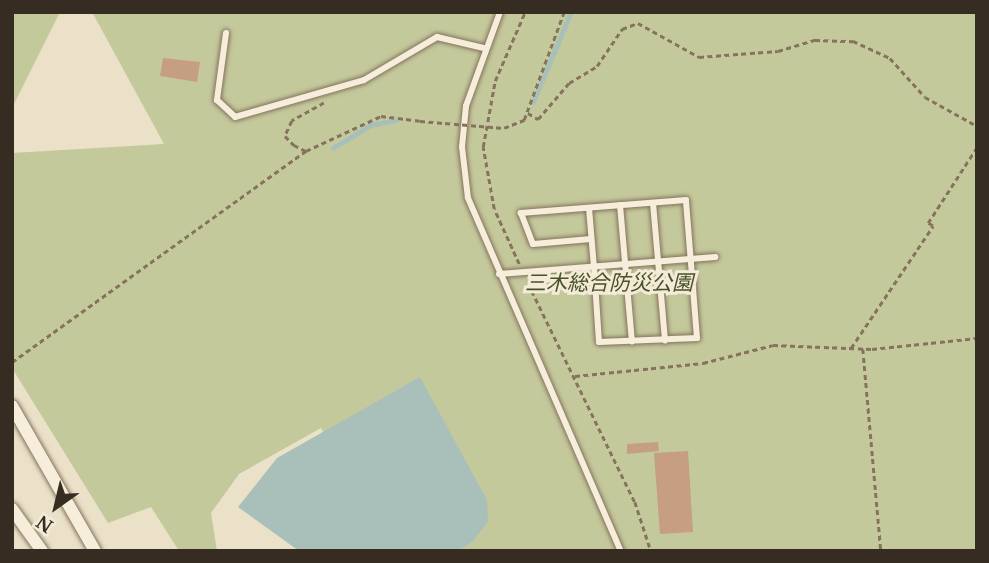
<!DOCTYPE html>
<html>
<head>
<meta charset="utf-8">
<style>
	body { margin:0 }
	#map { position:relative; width:989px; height:563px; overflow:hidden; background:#ebe1c8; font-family:"Noto Serif","Noto Sans JP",serif }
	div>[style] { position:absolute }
	.green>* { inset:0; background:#c4c99c }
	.water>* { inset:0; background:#a8c0b9 }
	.stream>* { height:4.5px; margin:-2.25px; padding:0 2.25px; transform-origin:2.25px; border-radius:2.25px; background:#a8c0b9 }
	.building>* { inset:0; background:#c69e81 }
	.path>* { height:2.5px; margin-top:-1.25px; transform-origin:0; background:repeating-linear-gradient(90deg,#86735e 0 5px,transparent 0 8.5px) }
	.roads { filter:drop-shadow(0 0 2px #86735e) drop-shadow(0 0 2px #86735e) }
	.lane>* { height:6px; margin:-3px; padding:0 3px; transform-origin:3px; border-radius:3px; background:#f6eedb }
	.street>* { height:12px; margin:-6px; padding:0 6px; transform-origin:6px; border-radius:6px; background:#f6eedb }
	.path-bridge>* { height:2.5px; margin-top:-1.25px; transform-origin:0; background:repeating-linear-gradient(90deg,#86735e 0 5px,transparent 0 8.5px) }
	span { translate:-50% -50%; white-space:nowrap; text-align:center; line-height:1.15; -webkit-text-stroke:6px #f3ebd7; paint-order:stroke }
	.park-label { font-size:21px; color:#485229; font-style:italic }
	.frame { position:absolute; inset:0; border:14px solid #372c21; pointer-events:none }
	.north { position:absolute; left:21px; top:472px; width:70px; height:70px; -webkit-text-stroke:5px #f3ebd7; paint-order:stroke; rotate:214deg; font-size:19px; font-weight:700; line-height:28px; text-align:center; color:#372c21 }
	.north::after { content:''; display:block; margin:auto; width:24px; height:32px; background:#372c21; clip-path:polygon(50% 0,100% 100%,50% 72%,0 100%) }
</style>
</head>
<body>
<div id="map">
	<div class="green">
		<div style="clip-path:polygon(12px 12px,60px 12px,12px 108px)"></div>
		<div style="clip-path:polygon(92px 12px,977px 12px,977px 551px,389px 551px,321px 428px,239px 474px,211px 513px,217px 551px,179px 551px,151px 507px,108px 523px,12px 368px,12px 153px,164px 144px)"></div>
	</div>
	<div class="water">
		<div style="clip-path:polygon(420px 377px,487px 500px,488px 522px,472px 542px,458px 551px,299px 551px,238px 507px,277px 458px)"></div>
	</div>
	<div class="stream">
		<div style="left:533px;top:102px;width:98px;rotate:-67.1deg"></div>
		<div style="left:333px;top:148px;width:44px;rotate:-31.2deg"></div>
		<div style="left:371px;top:125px;width:25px;rotate:-11deg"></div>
	</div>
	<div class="building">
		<div style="clip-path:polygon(163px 58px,200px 62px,197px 82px,160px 76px)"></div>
		<div style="clip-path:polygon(658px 442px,659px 451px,627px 454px,627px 444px)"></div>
		<div style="clip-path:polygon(688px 451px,693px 532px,660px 534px,654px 453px)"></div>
	</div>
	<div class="path">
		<div style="left:324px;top:103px;width:37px;rotate:151deg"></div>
		<div style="left:292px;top:121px;width:17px;rotate:115deg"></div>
		<div style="left:285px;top:136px;width:13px;rotate:45deg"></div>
		<div style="left:294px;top:145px;width:13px;rotate:27deg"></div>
		<div style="left:306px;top:151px;width:83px;rotate:-25deg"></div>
		<div style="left:381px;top:116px;width:39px;rotate:7deg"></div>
		<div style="left:528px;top:113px;width:12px;rotate:31deg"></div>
		<div style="left:538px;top:119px;width:48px;rotate:-49.3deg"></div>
		<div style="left:569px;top:83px;width:33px;rotate:-31deg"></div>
		<div style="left:597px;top:66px;width:45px;rotate:-56deg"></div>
		<div style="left:622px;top:29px;width:17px;rotate:-21deg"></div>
		<div style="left:638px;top:23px;width:70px;rotate:29.1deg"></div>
		<div style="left:699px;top:57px;width:79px;rotate:-4.3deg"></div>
		<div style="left:778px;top:51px;width:39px;rotate:-17deg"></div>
		<div style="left:815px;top:40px;width:38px;rotate:2deg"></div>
		<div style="left:853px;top:41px;width:41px;rotate:24.7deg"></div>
		<div style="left:890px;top:58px;width:52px;rotate:48.1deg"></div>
		<div style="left:925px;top:97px;width:60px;rotate:29.1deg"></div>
		<div style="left:524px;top:120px;width:115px;rotate:-69.7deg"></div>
		<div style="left:519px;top:264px;width:60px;rotate:-114.4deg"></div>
		<div style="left:494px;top:209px;width:63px;rotate:-100.1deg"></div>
		<div style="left:483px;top:147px;width:67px;rotate:-79.7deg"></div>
		<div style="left:495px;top:81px;width:75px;rotate:-66.5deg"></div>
		<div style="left:528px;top:283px;width:244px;rotate:64deg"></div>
		<div style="left:635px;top:502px;width:52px;rotate:71.9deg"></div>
		<div style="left:851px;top:348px;width:147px;rotate:-56.1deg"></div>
		<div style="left:933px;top:226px;width:6px;rotate:-149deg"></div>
		<div style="left:928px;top:223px;width:90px;rotate:-57.2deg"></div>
		<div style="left:863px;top:349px;width:203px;rotate:84.9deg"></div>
		<div style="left:12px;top:362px;width:362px;rotate:-35.7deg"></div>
		<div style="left:575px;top:376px;width:129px;rotate:-5.8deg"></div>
		<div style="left:703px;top:363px;width:72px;rotate:-14.4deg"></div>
		<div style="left:773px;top:345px;width:99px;rotate:2.3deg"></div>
		<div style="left:872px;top:349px;width:106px;rotate:-6deg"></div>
	</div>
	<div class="roads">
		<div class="lane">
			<div style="left:500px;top:12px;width:100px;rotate:109.9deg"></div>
			<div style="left:466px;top:106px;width:41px;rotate:95.6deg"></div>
			<div style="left:462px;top:147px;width:51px;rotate:83.3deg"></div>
			<div style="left:468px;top:198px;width:385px;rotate:66.6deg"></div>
			<div style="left:226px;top:33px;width:68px;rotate:97.7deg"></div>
			<div style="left:217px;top:100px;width:25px;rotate:43deg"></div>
			<div style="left:235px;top:117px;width:134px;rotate:-16deg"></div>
			<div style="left:364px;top:80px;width:85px;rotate:-30.5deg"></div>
			<div style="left:437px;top:37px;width:48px;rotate:13.2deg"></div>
			<div style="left:653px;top:203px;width:138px;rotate:85deg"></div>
			<div style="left:620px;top:205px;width:137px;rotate:85deg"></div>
			<div style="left:589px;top:208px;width:59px;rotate:85.2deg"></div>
			<div style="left:594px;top:267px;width:75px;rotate:86.2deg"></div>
			<div style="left:599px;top:342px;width:98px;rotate:-2.3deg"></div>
			<div style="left:697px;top:338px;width:138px;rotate:-94.6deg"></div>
			<div style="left:686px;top:200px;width:166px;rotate:175.5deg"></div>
			<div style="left:521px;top:213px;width:33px;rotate:69deg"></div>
			<div style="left:533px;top:244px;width:58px;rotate:-4.9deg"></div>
			<div style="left:499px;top:274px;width:217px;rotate:-4.5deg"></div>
		</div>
		<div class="street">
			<div style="left:12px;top:406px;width:167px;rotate:60.2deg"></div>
			<div style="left:12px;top:509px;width:52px;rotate:54.5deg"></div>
		</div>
	</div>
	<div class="path-bridge">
		<div style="left:420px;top:121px;width:84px;rotate:4.8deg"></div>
		<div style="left:504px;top:128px;width:22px;rotate:-22deg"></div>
	</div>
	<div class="park-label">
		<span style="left:609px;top:282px">三木総合防災公園</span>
	</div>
	<div class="frame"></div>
	<div class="north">N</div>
</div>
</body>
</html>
